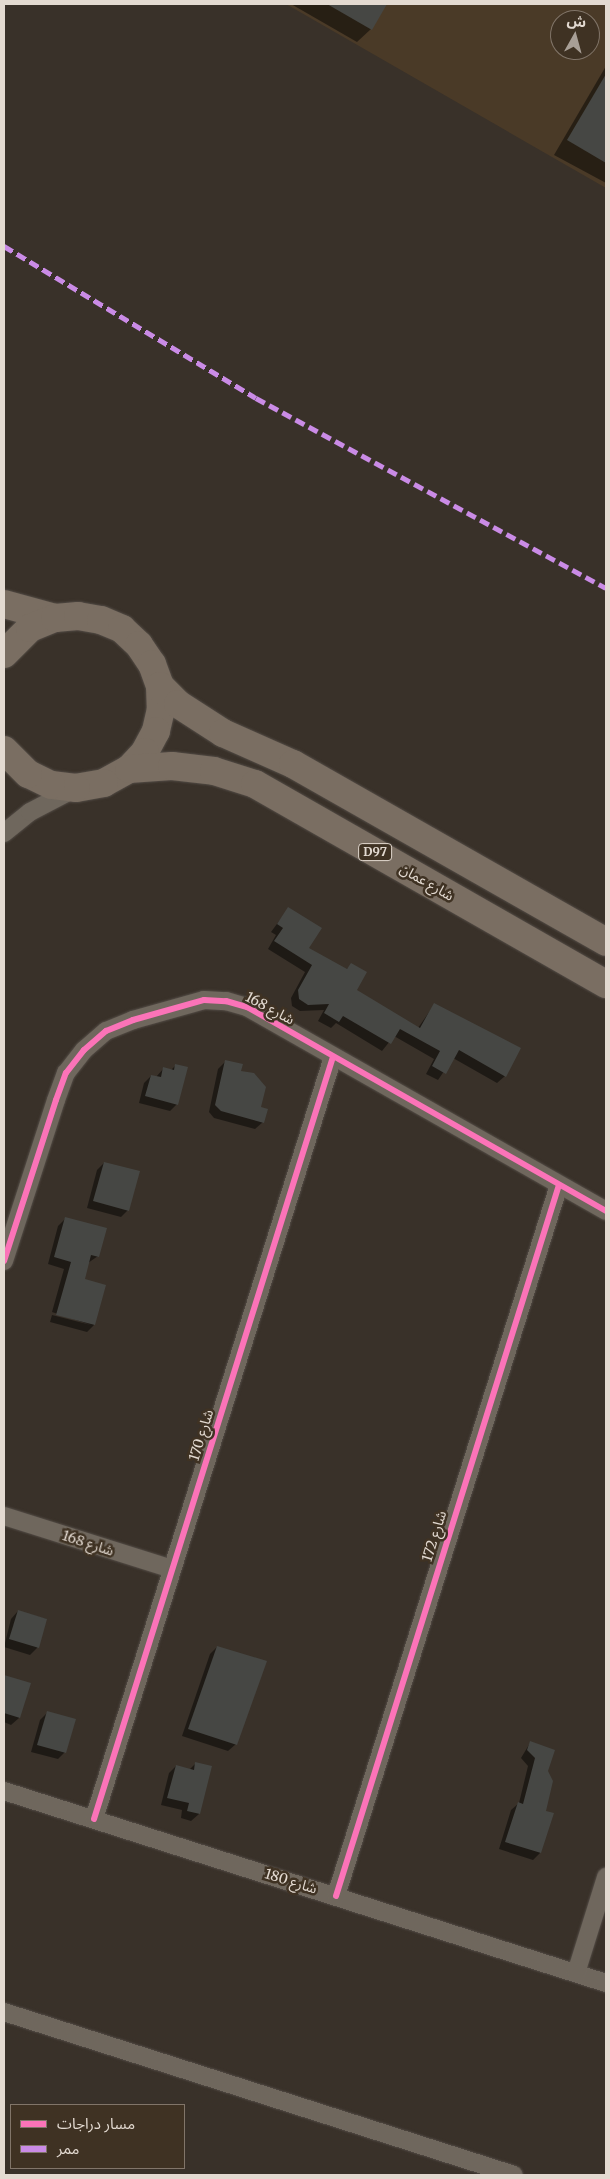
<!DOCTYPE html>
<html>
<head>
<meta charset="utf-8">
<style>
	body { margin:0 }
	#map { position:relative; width:610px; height:2179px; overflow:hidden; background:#393129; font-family:Merriweather,"Noto Sans Arabic",serif }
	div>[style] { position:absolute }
	.built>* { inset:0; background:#4a3a27 }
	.shadow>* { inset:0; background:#0007 }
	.building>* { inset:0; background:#464744 }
	.roads { filter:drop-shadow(0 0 1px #534c46) drop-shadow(0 0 1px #534c46) }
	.street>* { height:18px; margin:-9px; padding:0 9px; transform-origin:9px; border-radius:9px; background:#6f675d }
	.primary>* { height:28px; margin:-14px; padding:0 14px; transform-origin:14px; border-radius:14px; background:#7a6e62 }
	.quiet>* { height:5px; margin-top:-2.5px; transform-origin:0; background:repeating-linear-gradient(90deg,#ca8be6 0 10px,transparent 0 15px) }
	.cycleway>* { height:6px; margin:-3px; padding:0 3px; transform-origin:3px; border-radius:3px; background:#fb73b8 }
	span { translate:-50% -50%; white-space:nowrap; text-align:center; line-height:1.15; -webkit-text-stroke:5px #3f3223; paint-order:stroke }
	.shield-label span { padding:1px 4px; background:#3f3223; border:1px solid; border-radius:4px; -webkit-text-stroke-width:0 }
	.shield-label { font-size:12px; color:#e3dad1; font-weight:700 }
	.street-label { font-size:14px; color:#e3dad1 }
	.frame { position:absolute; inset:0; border:5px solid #e3dad1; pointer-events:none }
	.legend { position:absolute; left:10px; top:2104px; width:175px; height:65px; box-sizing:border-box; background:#3f3223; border:1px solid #817569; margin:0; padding:6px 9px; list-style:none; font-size:15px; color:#e3dad1 }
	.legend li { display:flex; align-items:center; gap:10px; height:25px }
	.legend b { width:25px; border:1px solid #817569 }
	.north { position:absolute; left:550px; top:10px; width:50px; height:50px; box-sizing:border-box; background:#3f3223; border:1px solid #817569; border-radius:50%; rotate:7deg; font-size:14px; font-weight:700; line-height:20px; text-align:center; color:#e3dad1 }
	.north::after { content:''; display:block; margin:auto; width:18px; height:22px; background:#a89f96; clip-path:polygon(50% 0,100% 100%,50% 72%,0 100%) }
</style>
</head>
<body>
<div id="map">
	<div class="built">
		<div style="clip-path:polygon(evenodd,286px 4px,606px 4px,606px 188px,286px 4px,560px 20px,590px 20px,590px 50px,560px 50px,560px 20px)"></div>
	</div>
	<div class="shadow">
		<div style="clip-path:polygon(291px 4px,385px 4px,371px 29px,357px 42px)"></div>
		<div style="clip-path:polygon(606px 66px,606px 183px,554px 155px)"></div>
		<div style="clip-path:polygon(288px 909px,307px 949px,346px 970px,351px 965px,355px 990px,418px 1028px,434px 1005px,505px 1076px,497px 1083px,453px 1058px,438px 1080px,426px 1074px,434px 1059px,394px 1036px,382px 1051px,336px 1023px,331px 1028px,318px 1021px,324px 1010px,300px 1011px,292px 1006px,291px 998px,305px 972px,268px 949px,276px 935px,271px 932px)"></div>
		<div style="clip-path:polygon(225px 1062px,240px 1072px,263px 1122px,255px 1129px,214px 1118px,209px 1112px,218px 1069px)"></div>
		<div style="clip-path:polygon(176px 1065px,177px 1104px,170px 1111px,139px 1103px,144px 1083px,151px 1076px,156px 1077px,164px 1068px,171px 1070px)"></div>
		<div style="clip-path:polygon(104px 1163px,128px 1210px,121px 1217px,87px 1208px,97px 1170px)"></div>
		<div style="clip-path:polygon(65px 1219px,98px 1256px,88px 1263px,83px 1280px,94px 1325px,87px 1332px,50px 1322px,52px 1315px,91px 1325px,52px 1312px,64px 1269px,48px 1264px,58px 1226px)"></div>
		<div style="clip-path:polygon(18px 1611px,46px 1619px,37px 1648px,30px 1655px,4px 1647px,11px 1619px)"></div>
		<div style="clip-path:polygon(217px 1647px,236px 1744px,228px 1751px,182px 1736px,210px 1654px)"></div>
		<div style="clip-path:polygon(4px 1678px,29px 1684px,19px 1718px,11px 1725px,4px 1722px)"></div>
		<div style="clip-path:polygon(47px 1713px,65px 1752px,58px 1759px,31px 1752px,40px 1720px)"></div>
		<div style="clip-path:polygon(530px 1743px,547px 1771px,540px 1853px,533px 1860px,499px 1849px,511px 1810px,519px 1803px,528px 1766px,521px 1758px)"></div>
		<div style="clip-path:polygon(196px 1763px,199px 1814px,191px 1821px,181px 1818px,182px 1810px,161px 1805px,169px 1773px,176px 1766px,189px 1770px)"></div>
	</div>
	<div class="building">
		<div style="clip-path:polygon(327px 4px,387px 4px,372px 30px)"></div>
		<div style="clip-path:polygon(606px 74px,606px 163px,567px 140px)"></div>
		<div style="clip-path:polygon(288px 907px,322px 928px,309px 948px,347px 969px,351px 963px,367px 972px,357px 990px,420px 1028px,434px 1003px,521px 1048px,506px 1077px,459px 1050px,446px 1074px,432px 1066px,440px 1051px,400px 1029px,391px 1044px,343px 1016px,339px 1022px,324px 1013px,329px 1004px,308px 1005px,299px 999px,298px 990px,312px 965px,274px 941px,283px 928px,277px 924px)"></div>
		<div style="clip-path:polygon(225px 1060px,243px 1064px,241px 1071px,254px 1073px,266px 1087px,261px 1107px,268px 1109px,264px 1123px,221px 1111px,215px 1105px)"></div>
		<div style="clip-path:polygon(175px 1064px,188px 1067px,178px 1105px,145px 1096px,151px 1075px,161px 1077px,163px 1067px,174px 1070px)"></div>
		<div style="clip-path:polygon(104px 1162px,140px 1171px,129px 1211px,93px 1201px)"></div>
		<div style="clip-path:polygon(65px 1217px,107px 1228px,99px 1257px,91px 1255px,85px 1279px,106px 1285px,95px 1325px,56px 1315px,71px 1262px,54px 1257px)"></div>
		<div style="clip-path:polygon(18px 1610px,47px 1619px,39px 1648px,9px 1639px)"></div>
		<div style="clip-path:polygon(217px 1646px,267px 1661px,237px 1745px,188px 1729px)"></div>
		<div style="clip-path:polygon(4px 1675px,31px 1683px,20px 1718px,4px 1713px)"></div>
		<div style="clip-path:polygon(47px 1711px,76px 1719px,66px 1753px,37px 1745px)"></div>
		<div style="clip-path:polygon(530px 1741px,555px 1750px,548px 1771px,553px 1781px,546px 1811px,554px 1813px,541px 1853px,505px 1842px,518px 1802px,523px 1804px,535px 1758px,527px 1750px)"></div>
		<div style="clip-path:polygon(195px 1762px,212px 1766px,200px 1814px,187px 1811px,189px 1803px,167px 1798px,176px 1765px,194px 1770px)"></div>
	</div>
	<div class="roads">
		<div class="street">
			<div style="left:4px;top:833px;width:33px;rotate:-39deg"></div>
			<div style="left:30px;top:812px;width:47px;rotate:-27.6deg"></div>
			<div style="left:4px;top:1261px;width:169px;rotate:-72.1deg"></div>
			<div style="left:56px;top:1100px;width:29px;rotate:-70deg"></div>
			<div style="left:66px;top:1073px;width:29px;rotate:-52deg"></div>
			<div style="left:84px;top:1050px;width:29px;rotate:-41deg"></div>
			<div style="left:106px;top:1031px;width:29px;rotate:-22deg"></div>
			<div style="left:133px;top:1020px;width:74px;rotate:-15.7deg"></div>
			<div style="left:204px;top:1000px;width:22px;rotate:3deg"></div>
			<div style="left:226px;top:1001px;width:22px;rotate:16deg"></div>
			<div style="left:247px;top:1007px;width:413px;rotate:29.6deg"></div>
			<div style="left:4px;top:1516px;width:176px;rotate:17.5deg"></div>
			<div style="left:4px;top:1791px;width:632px;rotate:17.69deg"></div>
			<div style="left:94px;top:1819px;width:799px;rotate:-72.59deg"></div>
			<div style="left:336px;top:1896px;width:745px;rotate:-72.59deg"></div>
			<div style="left:576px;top:1973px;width:101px;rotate:-72.6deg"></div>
			<div style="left:4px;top:2012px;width:535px;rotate:17.72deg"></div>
		</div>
		<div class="primary">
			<div style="left:4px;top:604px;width:53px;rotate:15.4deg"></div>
			<div style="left:4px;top:654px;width:37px;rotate:-45deg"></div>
			<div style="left:30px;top:628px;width:27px;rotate:-22deg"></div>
			<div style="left:55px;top:618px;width:23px;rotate:-5deg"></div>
			<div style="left:78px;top:616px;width:23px;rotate:10deg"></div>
			<div style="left:101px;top:620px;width:23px;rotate:23deg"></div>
			<div style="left:122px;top:629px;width:23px;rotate:43deg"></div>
			<div style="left:139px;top:645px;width:23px;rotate:56deg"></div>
			<div style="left:152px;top:664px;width:23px;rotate:70deg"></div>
			<div style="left:160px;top:686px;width:23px;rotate:88deg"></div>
			<div style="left:161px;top:709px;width:23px;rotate:103deg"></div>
			<div style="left:156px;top:731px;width:24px;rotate:118deg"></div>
			<div style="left:145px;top:752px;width:23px;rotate:133deg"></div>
			<div style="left:129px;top:769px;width:29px;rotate:151deg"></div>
			<div style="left:104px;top:783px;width:28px;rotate:170deg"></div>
			<div style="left:76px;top:788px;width:25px;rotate:-173deg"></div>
			<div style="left:51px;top:785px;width:25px;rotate:-154deg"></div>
			<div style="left:28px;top:774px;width:34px;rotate:-135deg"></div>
			<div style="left:160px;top:686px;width:25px;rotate:45deg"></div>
			<div style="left:178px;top:704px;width:54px;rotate:32.8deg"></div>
			<div style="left:223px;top:733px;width:77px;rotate:23.9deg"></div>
			<div style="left:293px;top:764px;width:360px;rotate:29.6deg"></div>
			<div style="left:129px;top:769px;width:43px;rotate:-4deg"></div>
			<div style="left:172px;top:766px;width:42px;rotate:6.8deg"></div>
			<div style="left:214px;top:771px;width:43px;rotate:17.6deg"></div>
			<div style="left:255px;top:784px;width:404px;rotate:29.7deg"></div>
		</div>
	</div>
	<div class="quiet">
		<div style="left:4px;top:246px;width:294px;rotate:31.1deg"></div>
		<div style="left:256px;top:398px;width:398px;rotate:28.5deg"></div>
	</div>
	<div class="cycleway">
		<div style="left:4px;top:1261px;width:169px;rotate:-72.1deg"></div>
		<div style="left:56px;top:1100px;width:29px;rotate:-70deg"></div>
		<div style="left:66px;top:1073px;width:29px;rotate:-52deg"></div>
		<div style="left:84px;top:1050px;width:29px;rotate:-41deg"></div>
		<div style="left:106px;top:1031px;width:29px;rotate:-22deg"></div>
		<div style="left:133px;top:1020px;width:74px;rotate:-15.7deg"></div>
		<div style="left:204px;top:1000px;width:22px;rotate:3deg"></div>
		<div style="left:226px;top:1001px;width:22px;rotate:16deg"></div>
		<div style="left:247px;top:1007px;width:413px;rotate:29.6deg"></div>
		<div style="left:94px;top:1819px;width:799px;rotate:-72.59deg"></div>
		<div style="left:336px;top:1896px;width:745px;rotate:-72.59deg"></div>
	</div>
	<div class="shield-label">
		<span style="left:375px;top:852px">D97</span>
	</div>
	<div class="street-label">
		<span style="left:427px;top:882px;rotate:30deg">شارع عمان</span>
		<span style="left:270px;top:1008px;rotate:28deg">شارع 168</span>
		<span style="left:201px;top:1435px;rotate:-73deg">شارع 170</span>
		<span style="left:434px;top:1536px;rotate:-73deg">شارع 172</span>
		<span style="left:88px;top:1543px;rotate:18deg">شارع 168</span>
		<span style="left:291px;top:1881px;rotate:17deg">شارع 180</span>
	</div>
	<div class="frame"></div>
	<ul class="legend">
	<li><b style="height:6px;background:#fb73b8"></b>مسار دراجات</li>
	<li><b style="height:6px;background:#ca8be6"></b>ممر</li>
	</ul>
	<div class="north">ش</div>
</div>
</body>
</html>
